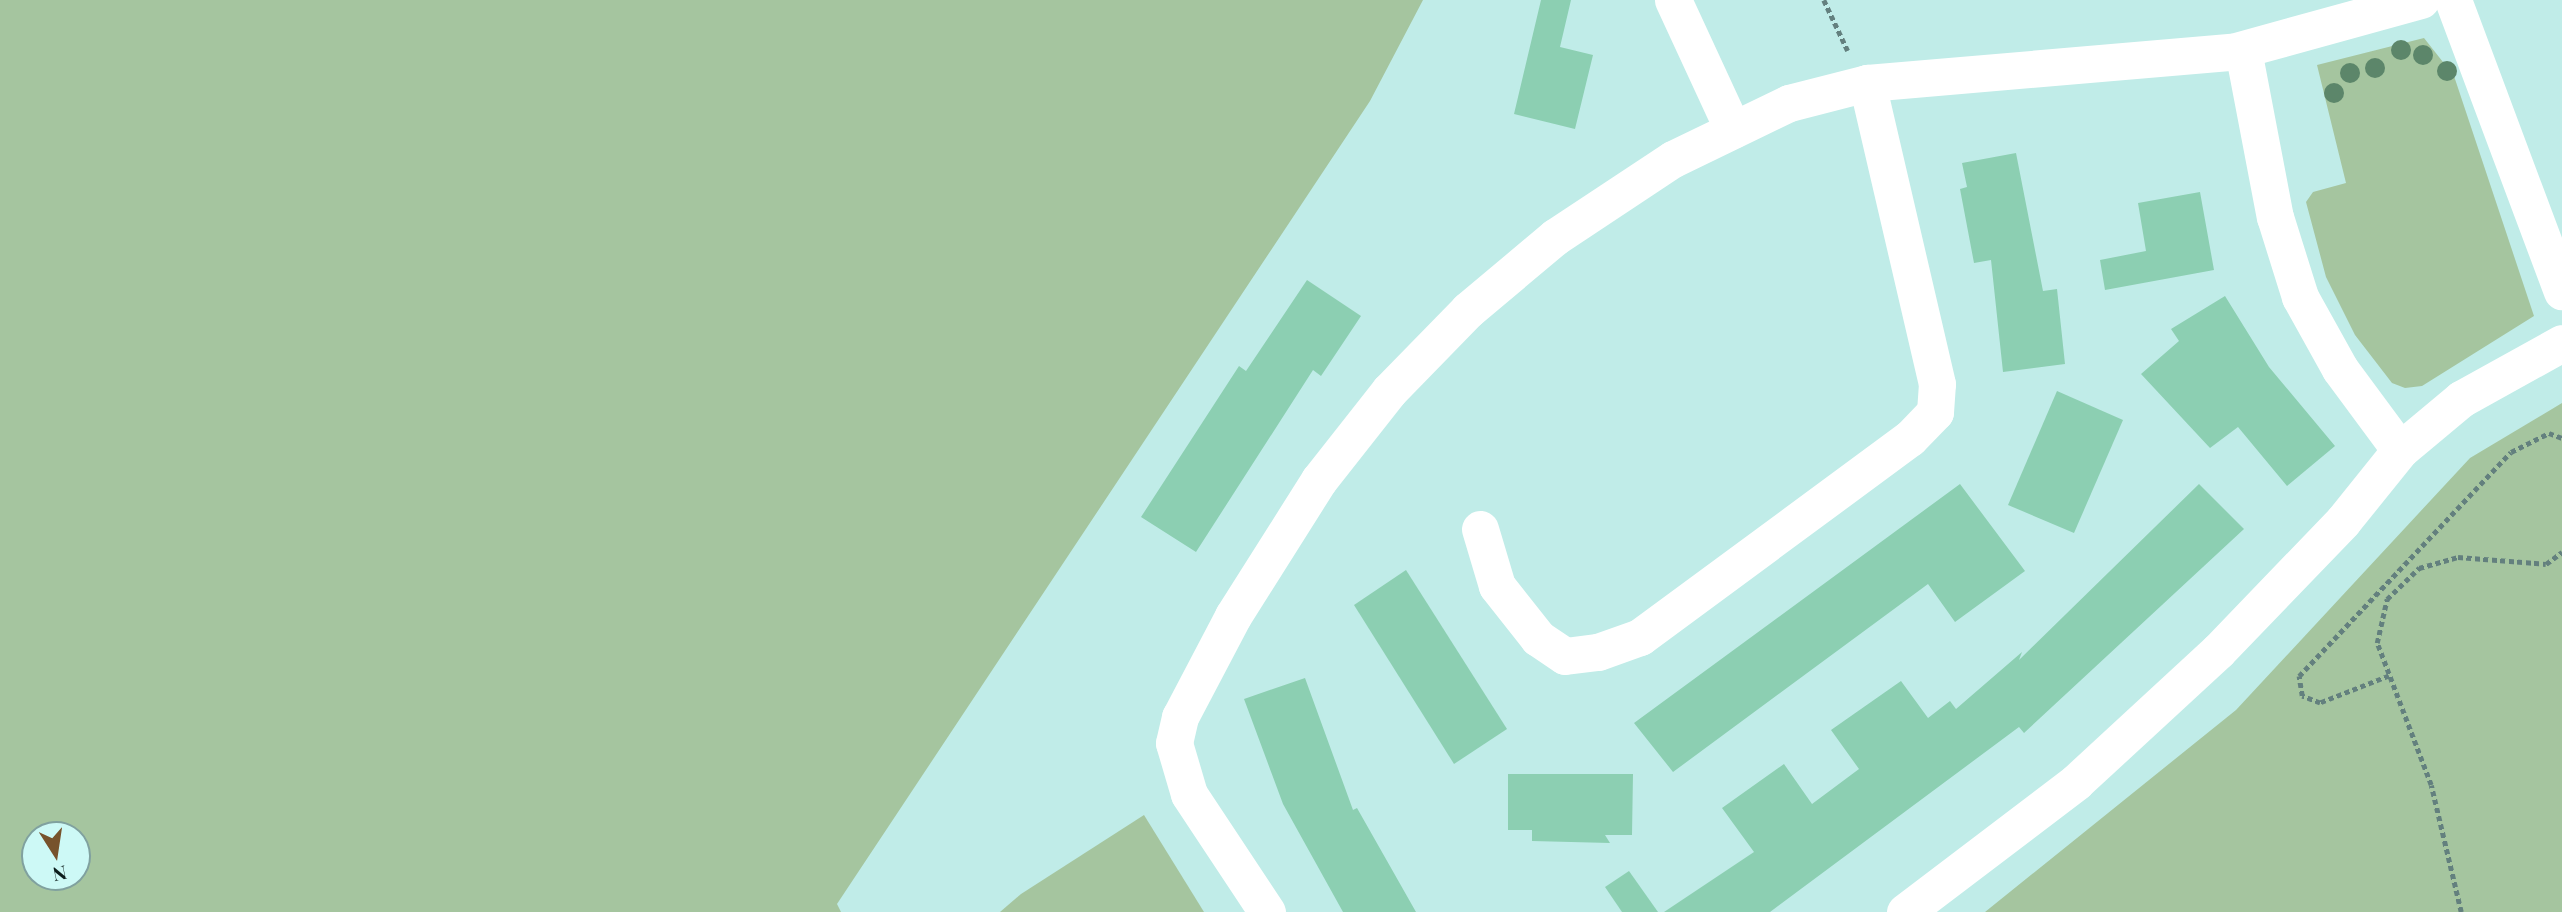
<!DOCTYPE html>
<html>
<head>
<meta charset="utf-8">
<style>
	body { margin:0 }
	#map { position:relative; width:2562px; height:912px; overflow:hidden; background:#c0ece8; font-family:"Playfair Display",serif }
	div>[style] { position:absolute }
	.green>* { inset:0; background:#a5c59f }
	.building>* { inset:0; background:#8ccfb2 }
	.path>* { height:4.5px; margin-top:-2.25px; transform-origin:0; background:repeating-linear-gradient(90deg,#63807e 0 5px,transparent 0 8.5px) }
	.minor>* { height:37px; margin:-18.5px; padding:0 18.5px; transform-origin:18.5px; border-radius:18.5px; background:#fff }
	.trees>* { width:20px; height:20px; margin:-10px; border-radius:50%; background:#5c866a }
	span { translate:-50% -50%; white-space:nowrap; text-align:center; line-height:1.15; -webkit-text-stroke:6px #cdf9f6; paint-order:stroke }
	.north { position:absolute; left:21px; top:821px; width:70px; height:70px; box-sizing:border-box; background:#cdf9f6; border:2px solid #80a19f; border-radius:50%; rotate:168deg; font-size:19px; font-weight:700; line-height:28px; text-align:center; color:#0d1e1d }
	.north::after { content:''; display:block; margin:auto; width:24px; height:32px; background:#77532c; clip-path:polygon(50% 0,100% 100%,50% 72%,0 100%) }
</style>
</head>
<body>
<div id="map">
	<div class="green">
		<div style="clip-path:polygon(evenodd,0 0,1423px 0,1370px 101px,837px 904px,841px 912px,0 912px,0 0,35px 835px,77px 835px,77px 877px,35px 877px,35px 835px)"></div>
		<div style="clip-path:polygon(2424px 38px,2454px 76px,2534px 316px,2422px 386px,2405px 388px,2392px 383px,2355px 335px,2326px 277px,2306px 202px,2313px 192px,2346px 183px,2317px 65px)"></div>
		<div style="clip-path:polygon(2562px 403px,2562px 912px,1985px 912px,2236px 710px,2470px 458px)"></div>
		<div style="clip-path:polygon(1144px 815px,1204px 912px,1000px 912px,1021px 894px)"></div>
	</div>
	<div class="building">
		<div style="clip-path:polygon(1541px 0,1571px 0,1560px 47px,1593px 55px,1575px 129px,1514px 114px)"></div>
		<div style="clip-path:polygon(2016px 153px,2043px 291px,2057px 289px,2065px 364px,2003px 372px,1991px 260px,1974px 263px,1960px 189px,1967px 187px,1962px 163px)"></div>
		<div style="clip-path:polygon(2200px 192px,2214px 270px,2105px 290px,2100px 260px,2146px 251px,2138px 203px)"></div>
		<div style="clip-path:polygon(1307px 280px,1361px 316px,1321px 376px,1313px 370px,1196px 552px,1141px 517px,1239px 366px,1246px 371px)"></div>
		<div style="clip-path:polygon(2225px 296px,2269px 367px,2335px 446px,2287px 486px,2238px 427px,2210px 448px,2141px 374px,2179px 341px,2171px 329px)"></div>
		<div style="clip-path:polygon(2057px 391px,2123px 420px,2074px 533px,2008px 505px)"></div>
		<div style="clip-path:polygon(1960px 484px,2025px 571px,1955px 622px,1928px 584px,1673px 772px,1634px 723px)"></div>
		<div style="clip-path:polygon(2199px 484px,2244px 529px,2024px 733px,2019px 727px,1770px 912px,1664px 912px,1754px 852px,1722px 808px,1784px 764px,1812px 804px,1859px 769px,1831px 730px,1901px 681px,1928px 718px,1950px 701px,1956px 709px,2022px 652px,2019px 660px)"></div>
		<div style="clip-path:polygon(1406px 570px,1507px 729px,1454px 764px,1354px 605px)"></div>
		<div style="clip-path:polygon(1305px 678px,1353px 810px,1357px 808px,1416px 912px,1343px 912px,1283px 804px,1244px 699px)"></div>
		<div style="clip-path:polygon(1508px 774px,1633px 774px,1632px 835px,1605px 835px,1610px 843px,1532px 841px,1532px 830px,1508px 830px)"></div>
		<div style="clip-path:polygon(1629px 871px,1658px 912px,1622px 912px,1605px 887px)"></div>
	</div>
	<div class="path">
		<div style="left:1824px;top:0;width:56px;rotate:64.8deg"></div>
		<div style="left:2389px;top:676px;width:74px;rotate:158.6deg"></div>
		<div style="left:2320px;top:703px;width:19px;rotate:-159deg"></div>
		<div style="left:2302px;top:696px;width:20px;rotate:-99deg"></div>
		<div style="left:2299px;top:676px;width:308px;rotate:-46.6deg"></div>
		<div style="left:2511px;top:452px;width:42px;rotate:-26.6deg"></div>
		<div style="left:2549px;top:433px;width:14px;rotate:21deg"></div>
		<div style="left:2461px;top:912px;width:130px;rotate:-103.3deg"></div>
		<div style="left:2431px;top:785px;width:152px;rotate:-110.8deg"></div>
		<div style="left:2377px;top:643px;width:45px;rotate:-77.2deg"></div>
		<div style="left:2387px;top:599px;width:45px;rotate:-44.1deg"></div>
		<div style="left:2419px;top:568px;width:41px;rotate:-15.8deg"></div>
		<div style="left:2458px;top:557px;width:88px;rotate:4.5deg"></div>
		<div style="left:2546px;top:564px;width:20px;rotate:-37deg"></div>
	</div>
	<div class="minor">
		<div style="left:1673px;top:0;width:143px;rotate:65.2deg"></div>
		<div style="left:2453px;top:0;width:311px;rotate:69.5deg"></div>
		<div style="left:2243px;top:50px;width:170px;rotate:79.2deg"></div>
		<div style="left:2275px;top:217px;width:84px;rotate:72.6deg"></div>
		<div style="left:2300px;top:297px;width:82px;rotate:60.9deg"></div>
		<div style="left:2340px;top:369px;width:101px;rotate:53.5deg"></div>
		<div style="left:1480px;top:529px;width:59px;rotate:73.4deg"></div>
		<div style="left:1497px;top:586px;width:66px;rotate:51.7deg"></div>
		<div style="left:1538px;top:638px;width:32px;rotate:34deg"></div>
		<div style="left:1565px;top:656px;width:33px;rotate:-7deg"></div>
		<div style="left:1598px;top:652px;width:45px;rotate:-19.7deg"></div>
		<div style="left:1640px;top:637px;width:335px;rotate:-36.4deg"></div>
		<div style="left:1910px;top:438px;width:36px;rotate:-46deg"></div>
		<div style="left:1935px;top:412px;width:28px;rotate:-86deg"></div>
		<div style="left:1937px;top:384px;width:309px;rotate:-103.1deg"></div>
		<div style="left:1867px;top:83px;width:366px;rotate:-4.9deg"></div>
		<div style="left:2232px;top:52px;width:196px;rotate:-15.4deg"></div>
		<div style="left:1267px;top:912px;width:141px;rotate:-123.5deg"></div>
		<div style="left:1189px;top:794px;width:53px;rotate:-106.4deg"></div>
		<div style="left:1174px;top:743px;width:27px;rotate:-77deg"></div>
		<div style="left:1180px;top:717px;width:114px;rotate:-62.3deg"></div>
		<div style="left:1233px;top:616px;width:161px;rotate:-57.7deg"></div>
		<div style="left:1319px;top:480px;width:113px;rotate:-51.8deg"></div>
		<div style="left:1389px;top:391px;width:113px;rotate:-45.7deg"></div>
		<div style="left:1468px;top:310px;width:114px;rotate:-40deg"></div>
		<div style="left:1555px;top:237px;width:141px;rotate:-33.5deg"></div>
		<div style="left:1673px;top:159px;width:129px;rotate:-25.8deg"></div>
		<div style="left:1789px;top:103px;width:81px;rotate:-14.4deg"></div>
		<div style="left:1905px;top:912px;width:215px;rotate:-37.2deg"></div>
		<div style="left:2076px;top:782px;width:193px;rotate:-42.7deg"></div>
		<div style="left:2218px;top:651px;width:180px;rotate:-46.1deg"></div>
		<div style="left:2343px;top:521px;width:91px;rotate:-51.2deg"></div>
		<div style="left:2400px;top:450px;width:80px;rotate:-39.9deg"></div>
		<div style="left:2461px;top:399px;width:115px;rotate:-29deg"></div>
	</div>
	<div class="trees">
		<div style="left:2401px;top:50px"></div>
		<div style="left:2423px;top:55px"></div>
		<div style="left:2375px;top:68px"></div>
		<div style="left:2447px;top:71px"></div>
		<div style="left:2350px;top:73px"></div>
		<div style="left:2334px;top:93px"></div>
	</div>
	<div class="north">N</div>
</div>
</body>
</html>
